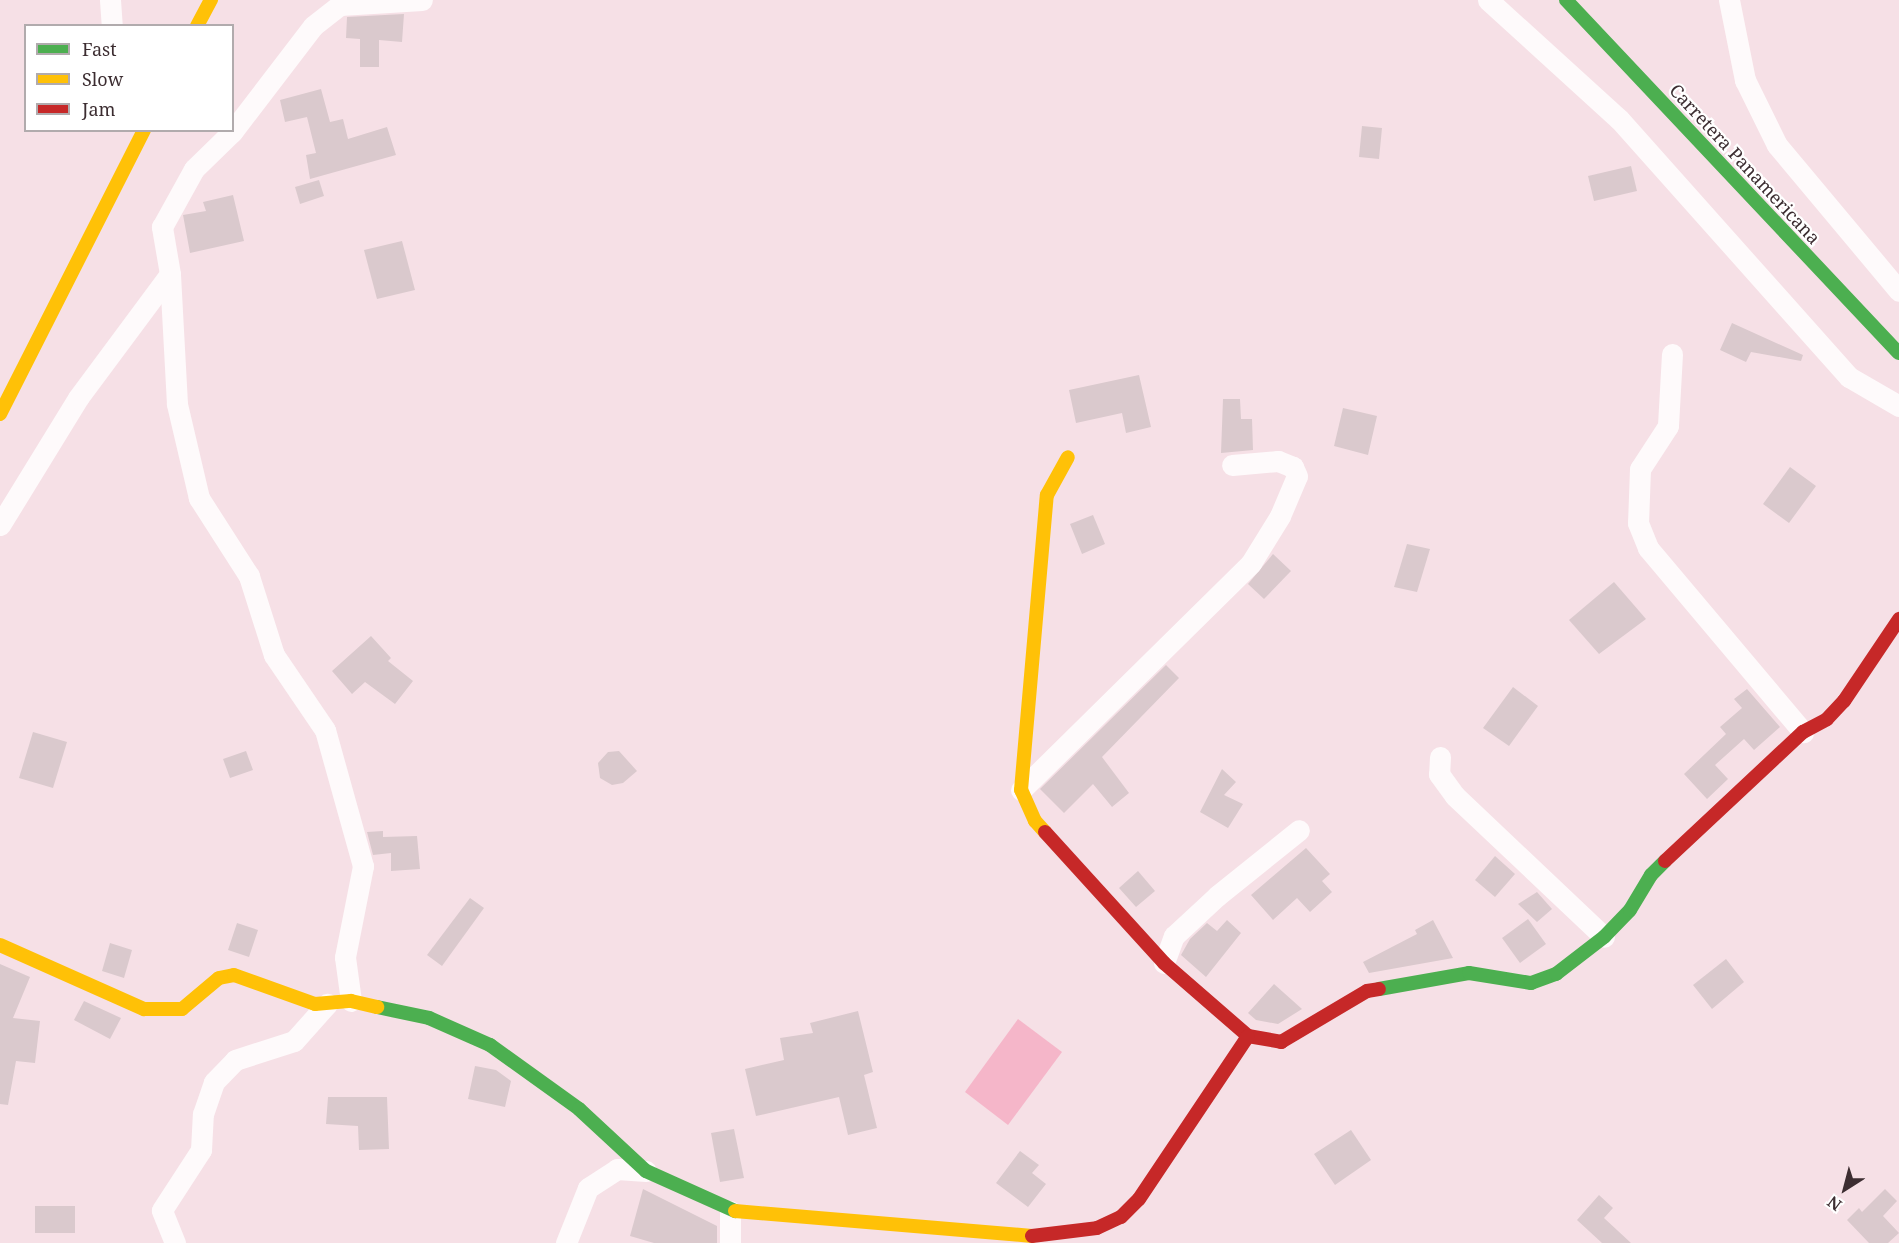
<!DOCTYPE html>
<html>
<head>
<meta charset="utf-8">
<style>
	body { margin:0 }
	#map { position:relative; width:1899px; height:1243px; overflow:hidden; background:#f6e0e6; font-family:"Noto Serif",serif }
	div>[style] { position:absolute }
	.green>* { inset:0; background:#f5b6c9 }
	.building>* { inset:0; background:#dac9cd }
	.street>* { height:21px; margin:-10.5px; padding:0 10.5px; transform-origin:10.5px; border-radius:10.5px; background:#fefafb }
	.fast>* { height:14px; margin:-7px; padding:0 7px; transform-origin:7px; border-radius:7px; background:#4caf50 }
	.slow>* { height:14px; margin:-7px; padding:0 7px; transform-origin:7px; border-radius:7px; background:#ffc107 }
	.jam>* { height:14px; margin:-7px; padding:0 7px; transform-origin:7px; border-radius:7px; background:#c62828 }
	span { translate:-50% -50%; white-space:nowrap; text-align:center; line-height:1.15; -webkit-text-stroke:4.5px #fff; paint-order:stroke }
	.street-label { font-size:18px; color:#3c2d31 }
	.legend { position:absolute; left:24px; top:24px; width:210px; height:108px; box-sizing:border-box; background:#fff; border:2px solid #b1abad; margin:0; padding:8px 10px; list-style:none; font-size:18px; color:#3c2d31 }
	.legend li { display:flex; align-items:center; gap:12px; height:30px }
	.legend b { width:30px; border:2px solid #b1abad }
	.north { position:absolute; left:1815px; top:1159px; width:60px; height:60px; -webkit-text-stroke:4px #fff; paint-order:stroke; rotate:216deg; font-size:16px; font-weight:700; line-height:24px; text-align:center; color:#3c2d31 }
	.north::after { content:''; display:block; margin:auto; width:21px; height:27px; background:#3c2d31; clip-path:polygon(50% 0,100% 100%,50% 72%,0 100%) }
</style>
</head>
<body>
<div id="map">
	<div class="green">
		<div style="clip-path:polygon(1018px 1019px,1062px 1052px,1008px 1125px,965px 1092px)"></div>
	</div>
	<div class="building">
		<div style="clip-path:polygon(404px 14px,402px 42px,379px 40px,379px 67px,360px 67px,360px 39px,346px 38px,347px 17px)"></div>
		<div style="clip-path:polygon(321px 89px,330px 122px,343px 119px,348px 139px,387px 127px,396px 155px,310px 179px,306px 155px,316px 153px,307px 117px,285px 122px,280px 100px)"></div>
		<div style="clip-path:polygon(1362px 126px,1382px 128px,1379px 159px,1359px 157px)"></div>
		<div style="clip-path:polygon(1631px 166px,1637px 191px,1594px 201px,1588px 176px)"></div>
		<div style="clip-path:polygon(319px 180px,324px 196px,300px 204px,295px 187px)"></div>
		<div style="clip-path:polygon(233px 195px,244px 241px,190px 253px,183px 215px,206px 211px,203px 202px)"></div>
		<div style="clip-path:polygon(402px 241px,415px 290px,377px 299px,364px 250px)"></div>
		<div style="clip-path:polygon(1732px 323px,1803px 355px,1801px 361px,1751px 352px,1746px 362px,1720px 350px)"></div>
		<div style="clip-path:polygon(1139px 375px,1151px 427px,1126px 433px,1122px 413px,1076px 423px,1069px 390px)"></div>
		<div style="clip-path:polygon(1223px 399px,1240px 399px,1241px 419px,1252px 419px,1253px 450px,1221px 453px)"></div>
		<div style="clip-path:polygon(1343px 408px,1377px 416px,1368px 455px,1334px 446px)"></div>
		<div style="clip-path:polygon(1790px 467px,1816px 486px,1789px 523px,1763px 504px)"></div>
		<div style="clip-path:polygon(1093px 515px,1105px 544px,1082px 554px,1070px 524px)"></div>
		<div style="clip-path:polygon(1407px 544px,1430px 549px,1417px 592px,1394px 587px)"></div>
		<div style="clip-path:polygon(1273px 554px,1291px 571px,1264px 599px,1248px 584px)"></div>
		<div style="clip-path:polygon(1614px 582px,1646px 619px,1599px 654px,1569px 620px)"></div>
		<div style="clip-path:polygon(371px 636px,391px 658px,388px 661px,413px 681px,395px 704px,365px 682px,352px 694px,332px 671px)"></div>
		<div style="clip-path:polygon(1166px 665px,1179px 678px,1102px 757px,1129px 793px,1112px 807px,1093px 784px,1064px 813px,1040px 789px)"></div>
		<div style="clip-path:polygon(1513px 687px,1538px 706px,1509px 746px,1483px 728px)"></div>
		<div style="clip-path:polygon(1747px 689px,1780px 727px,1754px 750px,1744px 739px,1715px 765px,1728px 779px,1707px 799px,1684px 774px,1726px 734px,1720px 727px,1742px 708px,1734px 699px)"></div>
		<div style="clip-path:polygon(33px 732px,67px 742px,53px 788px,19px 778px)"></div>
		<div style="clip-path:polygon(246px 751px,253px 770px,230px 778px,223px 759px)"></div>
		<div style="clip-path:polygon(619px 751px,637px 771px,623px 783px,612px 785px,600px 778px,598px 763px,608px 752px)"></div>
		<div style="clip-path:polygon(1222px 769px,1236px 782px,1224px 795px,1243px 804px,1228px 828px,1200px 812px)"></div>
		<div style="clip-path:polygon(383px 831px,383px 837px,417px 836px,420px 869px,391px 871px,391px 853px,373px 855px,367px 832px)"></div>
		<div style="clip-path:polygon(1306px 848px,1330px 874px,1322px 881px,1332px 892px,1310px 912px,1297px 898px,1273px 920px,1251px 895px)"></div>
		<div style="clip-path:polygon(1495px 856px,1515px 874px,1495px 897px,1475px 880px)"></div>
		<div style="clip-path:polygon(1138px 871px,1155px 891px,1136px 907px,1119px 888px)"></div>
		<div style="clip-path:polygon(1537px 892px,1552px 909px,1537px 922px,1518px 904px)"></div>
		<div style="clip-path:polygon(470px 898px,484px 908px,442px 966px,427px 955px)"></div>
		<div style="clip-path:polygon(1528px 919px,1546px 944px,1520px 963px,1502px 938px)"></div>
		<div style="clip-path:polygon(1227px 920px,1241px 933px,1206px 977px,1181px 955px,1190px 939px,1207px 923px,1217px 931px)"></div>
		<div style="clip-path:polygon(1433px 920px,1453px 958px,1369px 973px,1363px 962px,1417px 934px,1415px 930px)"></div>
		<div style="clip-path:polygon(237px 923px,258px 930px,249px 957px,228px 950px)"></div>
		<div style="clip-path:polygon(110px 943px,132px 950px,124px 978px,102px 971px)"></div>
		<div style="clip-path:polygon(1726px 959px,1744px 982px,1712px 1009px,1693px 985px)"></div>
		<div style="clip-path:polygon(0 964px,30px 977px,13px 1018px,40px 1021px,35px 1063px,16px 1061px,8px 1105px,0 1104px)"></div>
		<div style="clip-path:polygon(1274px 984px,1302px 1009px,1278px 1024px,1256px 1020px,1248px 1013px)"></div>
		<div style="clip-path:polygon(84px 1001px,121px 1018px,110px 1039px,74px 1020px)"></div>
		<div style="clip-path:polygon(858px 1011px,873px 1072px,864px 1075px,877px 1128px,848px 1135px,839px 1097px,756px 1116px,745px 1069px,784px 1060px,780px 1038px,813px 1033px,810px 1023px)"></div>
		<div style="clip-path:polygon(475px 1066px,496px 1070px,511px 1081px,505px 1107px,468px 1099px)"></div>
		<div style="clip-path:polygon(328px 1097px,387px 1097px,389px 1149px,359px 1150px,358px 1126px,326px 1124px)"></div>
		<div style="clip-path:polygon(734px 1129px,744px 1178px,720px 1182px,711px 1133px)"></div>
		<div style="clip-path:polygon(1351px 1130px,1371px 1160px,1335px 1185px,1314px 1154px)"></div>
		<div style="clip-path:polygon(1020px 1151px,1039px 1165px,1032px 1173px,1046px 1184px,1028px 1207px,996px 1183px)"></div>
		<div style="clip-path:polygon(643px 1189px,717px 1226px,717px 1243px,654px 1243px,630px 1236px)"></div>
		<div style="clip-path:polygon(1885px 1189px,1897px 1201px,1883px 1216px,1899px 1233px,1888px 1243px,1869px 1243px,1847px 1220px,1859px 1208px,1862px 1212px)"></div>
		<div style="clip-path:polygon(1599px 1195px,1613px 1208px,1604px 1218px,1631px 1243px,1602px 1243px,1577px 1220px)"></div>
		<div style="clip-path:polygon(35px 1206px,75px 1206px,75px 1233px,35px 1233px)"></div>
	</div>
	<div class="street">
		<div style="left:110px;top:0;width:26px;rotate:86deg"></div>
		<div style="left:1488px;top:0;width:177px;rotate:42.3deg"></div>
		<div style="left:1619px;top:119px;width:346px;rotate:48.3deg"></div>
		<div style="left:1849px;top:377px;width:58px;rotate:30.1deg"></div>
		<div style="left:1729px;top:0;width:82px;rotate:78.7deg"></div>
		<div style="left:1745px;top:80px;width:72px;rotate:63.8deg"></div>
		<div style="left:1777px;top:145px;width:190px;rotate:50.1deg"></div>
		<div style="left:1672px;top:354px;width:72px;rotate:93.2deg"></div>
		<div style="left:1668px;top:426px;width:51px;rotate:123.1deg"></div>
		<div style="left:1640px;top:469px;width:54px;rotate:92.1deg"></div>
		<div style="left:1638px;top:523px;width:27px;rotate:68deg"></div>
		<div style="left:1648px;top:548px;width:241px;rotate:49.9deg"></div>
		<div style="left:0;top:525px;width:149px;rotate:-58.4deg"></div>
		<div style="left:78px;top:398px;width:154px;rotate:-53.4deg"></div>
		<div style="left:1440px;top:757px;width:17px;rotate:93deg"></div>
		<div style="left:1439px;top:774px;width:27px;rotate:54deg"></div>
		<div style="left:1455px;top:796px;width:205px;rotate:43.4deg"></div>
		<div style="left:1021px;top:790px;width:323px;rotate:-44.6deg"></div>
		<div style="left:1251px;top:563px;width:55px;rotate:-58.3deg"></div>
		<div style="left:1280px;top:516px;width:43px;rotate:-67deg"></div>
		<div style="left:1297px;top:476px;width:10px;rotate:-114deg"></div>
		<div style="left:1293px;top:467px;width:16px;rotate:-158deg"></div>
		<div style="left:1278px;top:461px;width:46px;rotate:175deg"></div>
		<div style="left:1164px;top:963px;width:29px;rotate:-70deg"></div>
		<div style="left:1174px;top:936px;width:59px;rotate:-42.9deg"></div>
		<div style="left:1217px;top:896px;width:105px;rotate:-38.8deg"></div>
		<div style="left:351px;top:1001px;width:44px;rotate:-97.8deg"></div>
		<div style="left:345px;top:957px;width:93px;rotate:-78.8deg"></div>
		<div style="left:363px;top:866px;width:141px;rotate:-105.6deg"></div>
		<div style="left:325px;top:730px;width:91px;rotate:-124.2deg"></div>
		<div style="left:274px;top:655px;width:83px;rotate:-107.6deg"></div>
		<div style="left:249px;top:576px;width:93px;rotate:-122.7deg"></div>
		<div style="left:199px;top:498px;width:97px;rotate:-103.2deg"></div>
		<div style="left:177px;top:404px;width:130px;rotate:-93.1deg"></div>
		<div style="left:170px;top:274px;width:48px;rotate:-99.7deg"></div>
		<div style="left:162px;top:227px;width:66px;rotate:-61.1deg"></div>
		<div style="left:194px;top:169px;width:53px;rotate:-44.2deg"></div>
		<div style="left:232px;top:132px;width:133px;rotate:-52.6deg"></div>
		<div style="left:313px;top:26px;width:34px;rotate:-38deg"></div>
		<div style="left:340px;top:5px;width:82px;rotate:-3.5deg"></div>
		<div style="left:175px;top:1243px;width:35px;rotate:-112deg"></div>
		<div style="left:162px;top:1210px;width:72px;rotate:-57deg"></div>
		<div style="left:201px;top:1150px;width:36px;rotate:-87deg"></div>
		<div style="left:203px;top:1114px;width:34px;rotate:-71deg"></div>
		<div style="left:214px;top:1082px;width:30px;rotate:-46deg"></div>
		<div style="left:235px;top:1060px;width:62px;rotate:-17.9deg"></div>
		<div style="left:294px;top:1041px;width:50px;rotate:-48.3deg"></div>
		<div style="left:566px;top:1243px;width:59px;rotate:-68.2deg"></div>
		<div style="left:588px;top:1188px;width:35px;rotate:-33deg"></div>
		<div style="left:617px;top:1169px;width:29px;rotate:4deg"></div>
		<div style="left:730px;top:1243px;width:32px;rotate:-90deg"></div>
	</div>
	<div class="fast">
		<div style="left:1566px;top:0;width:485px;rotate:46.7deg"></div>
		<div style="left:1379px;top:989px;width:91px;rotate:-10.1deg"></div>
		<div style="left:1469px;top:973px;width:63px;rotate:9.2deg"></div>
		<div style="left:1531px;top:983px;width:27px;rotate:-20deg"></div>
		<div style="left:1556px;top:974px;width:61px;rotate:-37.6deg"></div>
		<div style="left:1604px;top:937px;width:37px;rotate:-46deg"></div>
		<div style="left:1630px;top:910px;width:41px;rotate:-59deg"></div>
		<div style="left:1651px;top:875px;width:20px;rotate:-45deg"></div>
		<div style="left:377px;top:1007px;width:53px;rotate:11.9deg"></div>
		<div style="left:429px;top:1018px;width:67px;rotate:23.9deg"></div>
		<div style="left:490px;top:1045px;width:110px;rotate:35.7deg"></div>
		<div style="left:579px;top:1109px;width:91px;rotate:42.8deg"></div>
		<div style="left:646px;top:1171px;width:98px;rotate:24.2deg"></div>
	</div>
	<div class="slow">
		<div style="left:197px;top:26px;width:30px;rotate:-62deg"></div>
		<div style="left:0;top:414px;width:318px;rotate:-63.1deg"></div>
		<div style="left:1045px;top:832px;width:15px;rotate:-132deg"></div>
		<div style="left:1035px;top:821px;width:34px;rotate:-114deg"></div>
		<div style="left:1021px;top:790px;width:296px;rotate:-85deg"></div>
		<div style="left:1047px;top:495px;width:43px;rotate:-61.1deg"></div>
		<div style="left:0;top:945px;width:158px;rotate:24deg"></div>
		<div style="left:144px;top:1009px;width:38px"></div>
		<div style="left:182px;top:1009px;width:48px;rotate:-40deg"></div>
		<div style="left:219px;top:978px;width:15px;rotate:-11deg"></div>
		<div style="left:234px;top:975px;width:86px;rotate:19.7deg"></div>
		<div style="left:315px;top:1004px;width:36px;rotate:-5deg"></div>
		<div style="left:351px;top:1001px;width:27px;rotate:13deg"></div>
		<div style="left:735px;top:1211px;width:298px;rotate:4.8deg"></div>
	</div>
	<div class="jam">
		<div style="left:1045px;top:832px;width:177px;rotate:47.7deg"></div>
		<div style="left:1164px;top:963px;width:111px;rotate:41deg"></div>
		<div style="left:1248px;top:1036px;width:34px;rotate:10deg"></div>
		<div style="left:1281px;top:1042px;width:100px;rotate:-30.7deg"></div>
		<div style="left:1367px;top:991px;width:12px;rotate:-9deg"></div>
		<div style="left:1665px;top:861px;width:189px;rotate:-43.1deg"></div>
		<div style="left:1803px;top:732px;width:27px;rotate:-28deg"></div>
		<div style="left:1827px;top:719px;width:25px;rotate:-47deg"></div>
		<div style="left:1844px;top:701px;width:99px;rotate:-56.1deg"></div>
		<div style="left:1032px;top:1236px;width:65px;rotate:-7deg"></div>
		<div style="left:1097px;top:1228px;width:26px;rotate:-25deg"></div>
		<div style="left:1121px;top:1217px;width:25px;rotate:-45deg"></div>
		<div style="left:1139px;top:1199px;width:196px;rotate:-56.2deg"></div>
	</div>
	<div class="street-label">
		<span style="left:1745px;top:164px;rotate:47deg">Carretera Panamericana</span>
	</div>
	<ul class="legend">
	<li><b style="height:8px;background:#4caf50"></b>Fast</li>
	<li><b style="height:8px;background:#ffc107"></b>Slow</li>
	<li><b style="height:8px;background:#c62828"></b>Jam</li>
	</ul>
	<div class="north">N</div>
</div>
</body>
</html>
